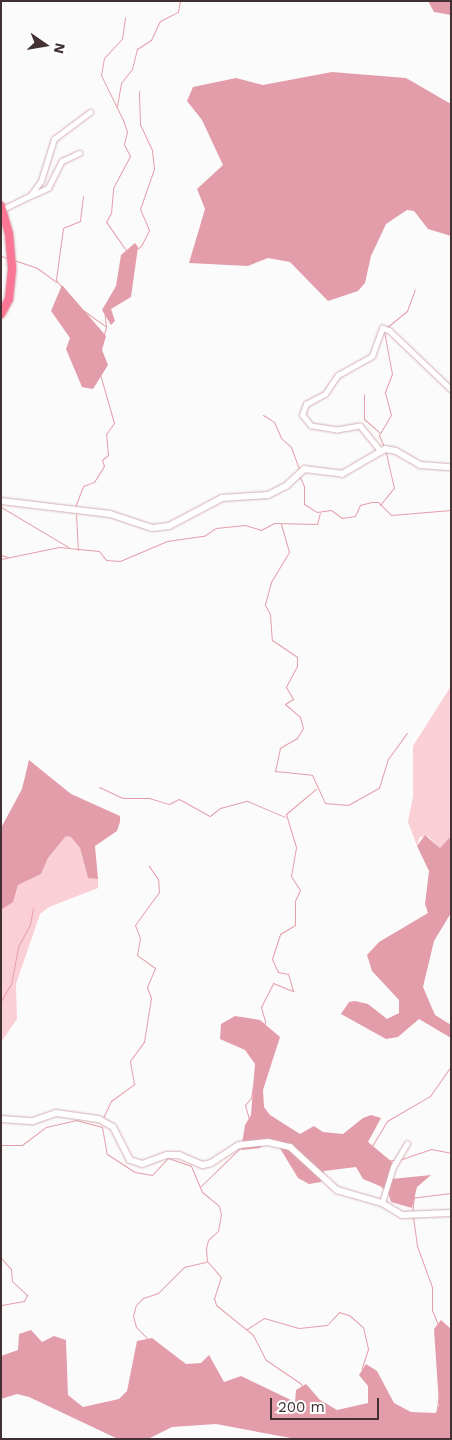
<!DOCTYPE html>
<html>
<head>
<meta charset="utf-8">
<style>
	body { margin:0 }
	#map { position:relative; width:452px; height:1440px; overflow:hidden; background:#fbfbfb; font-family:"Work Sans",sans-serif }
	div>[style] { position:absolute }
	.green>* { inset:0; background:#fbcfd6 }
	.forest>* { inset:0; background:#e39daa }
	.stream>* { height:1px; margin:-0.5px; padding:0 0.5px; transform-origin:0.5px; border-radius:0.5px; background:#e59fab }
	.roads { filter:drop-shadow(0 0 1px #d4adb3) drop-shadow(0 0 1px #d4adb3) }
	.street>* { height:4.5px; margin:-2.25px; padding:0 2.25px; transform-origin:2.25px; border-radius:2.25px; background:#fff }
	.secondary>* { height:6px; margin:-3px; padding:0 3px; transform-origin:3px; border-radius:3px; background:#fff }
	.highway>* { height:8px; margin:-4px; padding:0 4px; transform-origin:4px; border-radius:4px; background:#f97795 }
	span { translate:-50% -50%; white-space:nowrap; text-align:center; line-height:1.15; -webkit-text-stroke:5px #fff; paint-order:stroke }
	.frame { position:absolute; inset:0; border:2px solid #413133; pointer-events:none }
	.north { position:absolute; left:20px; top:20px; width:50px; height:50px; -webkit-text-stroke:4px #fff; paint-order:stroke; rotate:103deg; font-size:14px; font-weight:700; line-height:20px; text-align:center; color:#413133 }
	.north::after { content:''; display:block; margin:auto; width:18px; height:22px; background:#413133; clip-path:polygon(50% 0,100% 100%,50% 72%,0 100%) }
	.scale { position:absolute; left:270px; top:1398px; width:109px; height:22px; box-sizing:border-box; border:2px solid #413133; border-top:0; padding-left:6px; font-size:15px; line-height:18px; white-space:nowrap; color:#413133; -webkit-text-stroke:4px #fff; paint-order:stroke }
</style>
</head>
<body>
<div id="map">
	<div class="green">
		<div style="clip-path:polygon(451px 686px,451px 836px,440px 848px,428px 836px,420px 837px,417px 846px,408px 822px,413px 796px,413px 746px)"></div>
		<div style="clip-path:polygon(66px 836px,71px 837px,80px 848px,88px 878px,98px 879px,98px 888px,49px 907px,40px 914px,16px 984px,17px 1019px,1px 1042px,1px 910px,13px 901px,18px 885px,41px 874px,48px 858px)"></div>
	</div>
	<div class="forest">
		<div style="clip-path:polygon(428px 1px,451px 1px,451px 15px,434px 12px)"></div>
		<div style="clip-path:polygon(332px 72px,406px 78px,451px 104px,451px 236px,428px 229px,414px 211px,407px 210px,386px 224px,371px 256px,365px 283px,358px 291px,328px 301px,290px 262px,268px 258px,248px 266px,189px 263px,205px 209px,197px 189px,223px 165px,202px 120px,187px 101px,193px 87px,236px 78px,263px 85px)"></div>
		<div style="clip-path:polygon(135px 243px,138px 247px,131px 297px,111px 309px,115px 321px,111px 325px,102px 310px,116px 286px,121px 255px)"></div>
		<div style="clip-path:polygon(62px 285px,106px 336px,102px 350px,108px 365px,93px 389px,82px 387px,66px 349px,70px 338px,51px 311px)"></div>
		<div style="clip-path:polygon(29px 760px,71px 794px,120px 816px,120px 822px,117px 831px,95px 846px,98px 879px,88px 878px,80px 848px,71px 837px,66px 836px,48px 858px,41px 874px,18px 885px,13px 902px,1px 910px,1px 828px,22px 789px)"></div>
		<div style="clip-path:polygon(425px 835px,440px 848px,451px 836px,451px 913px,434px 941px,423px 987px,435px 1015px,451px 1025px,451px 1038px,419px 1019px,398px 1037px,386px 1039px,341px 1014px,349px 1002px,355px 1001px,368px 1004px,387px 1019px,399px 1013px,399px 1000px,372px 971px,367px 955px,379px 942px,428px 913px,425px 904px,429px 871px,417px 846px)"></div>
		<div style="clip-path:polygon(235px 1016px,260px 1020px,280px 1037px,263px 1090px,264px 1107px,270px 1115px,300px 1134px,314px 1126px,323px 1132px,343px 1134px,363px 1118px,371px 1115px,381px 1118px,368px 1142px,392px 1162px,392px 1179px,431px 1175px,417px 1187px,412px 1208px,391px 1202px,387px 1189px,363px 1179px,356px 1167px,324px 1171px,321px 1182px,309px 1184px,298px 1178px,278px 1145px,265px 1141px,260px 1148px,241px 1150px,245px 1125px,251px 1115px,255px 1064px,245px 1050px,220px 1039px,221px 1024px)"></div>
		<div style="clip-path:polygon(441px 1320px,451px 1329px,451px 1439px,296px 1439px,216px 1424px,172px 1427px,148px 1439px,118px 1439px,29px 1397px,17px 1394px,1px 1399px,1px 1356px,18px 1350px,19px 1334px,31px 1330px,42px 1342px,54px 1336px,66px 1340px,68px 1395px,83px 1407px,119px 1399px,127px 1391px,137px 1341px,152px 1338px,186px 1364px,201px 1363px,209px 1355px,224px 1382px,241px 1376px,295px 1402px,296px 1390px,306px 1384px,320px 1400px,337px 1410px,368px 1403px,368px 1386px,359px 1375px,366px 1364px,377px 1371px,394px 1403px,411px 1412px,436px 1413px,439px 1405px,434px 1329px)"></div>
	</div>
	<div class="stream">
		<div style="left:117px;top:106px;width:23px;rotate:-80deg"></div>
		<div style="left:121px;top:83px;width:18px;rotate:-52deg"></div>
		<div style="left:132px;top:69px;width:21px;rotate:-76deg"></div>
		<div style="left:137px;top:49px;width:17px;rotate:-33deg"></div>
		<div style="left:151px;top:40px;width:21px;rotate:-65deg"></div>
		<div style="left:160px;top:21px;width:20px;rotate:-27deg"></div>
		<div style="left:178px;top:12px;width:11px;rotate:-80deg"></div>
		<div style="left:83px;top:196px;width:25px;rotate:97deg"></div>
		<div style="left:80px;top:221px;width:18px;rotate:158deg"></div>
		<div style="left:63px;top:228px;width:52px;rotate:97.7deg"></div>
		<div style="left:56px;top:280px;width:32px;rotate:51deg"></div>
		<div style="left:76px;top:305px;width:36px;rotate:36deg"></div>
		<div style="left:129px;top:255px;width:15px;rotate:-37deg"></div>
		<div style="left:141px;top:246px;width:18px;rotate:-63deg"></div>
		<div style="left:149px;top:230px;width:23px;rotate:-113deg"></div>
		<div style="left:140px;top:209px;width:42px;rotate:-70.7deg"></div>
		<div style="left:154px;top:169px;width:19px;rotate:-96deg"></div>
		<div style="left:152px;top:150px;width:29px;rotate:-115deg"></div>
		<div style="left:140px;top:124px;width:33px;rotate:-92deg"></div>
		<div style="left:1px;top:256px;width:7px;rotate:16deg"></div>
		<div style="left:14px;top:260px;width:24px;rotate:19deg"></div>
		<div style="left:37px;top:268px;width:24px;rotate:36deg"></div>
		<div style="left:386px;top:328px;width:27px;rotate:-39deg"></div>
		<div style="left:407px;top:311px;width:23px;rotate:-70deg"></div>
		<div style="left:364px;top:394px;width:25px;rotate:90deg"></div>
		<div style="left:364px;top:419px;width:20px;rotate:41deg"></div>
		<div style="left:263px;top:415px;width:13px;rotate:32deg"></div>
		<div style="left:274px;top:422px;width:17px;rotate:66deg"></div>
		<div style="left:281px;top:438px;width:13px;rotate:42deg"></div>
		<div style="left:291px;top:447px;width:23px;rotate:70deg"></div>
		<div style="left:384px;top:447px;width:13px;rotate:-113deg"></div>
		<div style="left:379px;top:435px;width:23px;rotate:-59deg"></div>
		<div style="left:391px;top:415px;width:24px;rotate:-105deg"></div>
		<div style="left:385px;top:392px;width:19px;rotate:-69deg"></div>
		<div style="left:392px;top:374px;width:44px;rotate:-100.5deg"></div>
		<div style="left:299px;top:475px;width:12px;rotate:66deg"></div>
		<div style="left:304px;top:486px;width:18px;rotate:90deg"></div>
		<div style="left:304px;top:504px;width:15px;rotate:32deg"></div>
		<div style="left:317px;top:512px;width:14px;rotate:-8deg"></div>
		<div style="left:331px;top:510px;width:14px;rotate:36deg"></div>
		<div style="left:342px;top:518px;width:13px;rotate:-9deg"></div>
		<div style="left:355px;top:516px;width:12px;rotate:-66deg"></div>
		<div style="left:360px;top:505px;width:11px;rotate:-15deg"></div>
		<div style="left:371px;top:502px;width:7px"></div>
		<div style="left:378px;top:502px;width:18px;rotate:45deg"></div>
		<div style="left:391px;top:515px;width:60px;rotate:-4.8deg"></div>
		<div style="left:380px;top:505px;width:22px;rotate:-51deg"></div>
		<div style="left:394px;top:488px;width:36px;rotate:-103deg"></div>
		<div style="left:1px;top:507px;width:78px;rotate:30.8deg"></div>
		<div style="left:75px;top:507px;width:22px;rotate:-69deg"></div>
		<div style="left:83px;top:486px;width:12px;rotate:-20deg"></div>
		<div style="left:94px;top:482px;width:19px;rotate:-58deg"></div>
		<div style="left:104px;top:466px;width:6px;rotate:-108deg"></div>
		<div style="left:102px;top:460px;width:8px;rotate:-40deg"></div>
		<div style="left:108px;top:455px;width:21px;rotate:-95deg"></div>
		<div style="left:106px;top:434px;width:14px;rotate:-54deg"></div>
		<div style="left:114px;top:423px;width:66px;rotate:-105.9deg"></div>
		<div style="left:96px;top:360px;width:34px;rotate:-73deg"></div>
		<div style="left:106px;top:327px;width:20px;rotate:-96deg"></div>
		<div style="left:104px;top:307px;width:22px;rotate:-32deg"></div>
		<div style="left:123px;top:295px;width:42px;rotate:-83.2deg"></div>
		<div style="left:128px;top:253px;width:38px;rotate:-125deg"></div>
		<div style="left:106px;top:222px;width:10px;rotate:-61deg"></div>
		<div style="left:111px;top:213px;width:25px;rotate:-85deg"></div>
		<div style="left:113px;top:188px;width:36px;rotate:-62deg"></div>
		<div style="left:130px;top:156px;width:13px;rotate:-117deg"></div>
		<div style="left:124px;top:144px;width:12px;rotate:-76deg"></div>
		<div style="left:127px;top:132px;width:13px;rotate:-108deg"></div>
		<div style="left:123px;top:120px;width:50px;rotate:-116.1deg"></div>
		<div style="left:101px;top:75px;width:17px;rotate:-80deg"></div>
		<div style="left:104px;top:58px;width:26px;rotate:-47deg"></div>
		<div style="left:122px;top:39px;width:22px;rotate:-82deg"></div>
		<div style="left:76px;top:514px;width:36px;rotate:87deg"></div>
		<div style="left:281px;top:524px;width:29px;rotate:74deg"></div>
		<div style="left:289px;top:552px;width:35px;rotate:121deg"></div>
		<div style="left:271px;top:582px;width:24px;rotate:105deg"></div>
		<div style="left:265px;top:605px;width:10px;rotate:61deg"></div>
		<div style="left:270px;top:614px;width:26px;rotate:86deg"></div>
		<div style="left:272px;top:640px;width:30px;rotate:34deg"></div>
		<div style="left:297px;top:657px;width:9px;rotate:90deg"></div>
		<div style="left:297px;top:666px;width:24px;rotate:118deg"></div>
		<div style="left:286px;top:687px;width:14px;rotate:60deg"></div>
		<div style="left:293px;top:699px;width:9px;rotate:148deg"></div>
		<div style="left:285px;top:704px;width:20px;rotate:41deg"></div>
		<div style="left:300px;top:717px;width:11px;rotate:75deg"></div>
		<div style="left:303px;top:728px;width:12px;rotate:121deg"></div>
		<div style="left:297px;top:738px;width:20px;rotate:150deg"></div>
		<div style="left:280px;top:748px;width:24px;rotate:102deg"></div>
		<div style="left:275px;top:771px;width:37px;rotate:6deg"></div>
		<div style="left:312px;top:775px;width:31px;rotate:65deg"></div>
		<div style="left:325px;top:803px;width:23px;rotate:5deg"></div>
		<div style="left:348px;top:805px;width:35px;rotate:-29deg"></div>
		<div style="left:379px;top:788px;width:30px;rotate:-73deg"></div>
		<div style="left:388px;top:759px;width:32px;rotate:-54deg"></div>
		<div style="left:1px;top:555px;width:7px;rotate:16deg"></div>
		<div style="left:1px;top:559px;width:59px;rotate:-11.7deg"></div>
		<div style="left:59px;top:547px;width:40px;rotate:5.7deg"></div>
		<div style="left:99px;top:551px;width:11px;rotate:52deg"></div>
		<div style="left:106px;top:560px;width:14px;rotate:4deg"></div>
		<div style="left:120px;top:561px;width:51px;rotate:-23.1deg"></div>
		<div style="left:167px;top:541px;width:37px;rotate:-8deg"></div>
		<div style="left:204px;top:536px;width:14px;rotate:-34deg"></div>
		<div style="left:216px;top:528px;width:29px;rotate:-6deg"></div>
		<div style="left:245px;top:525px;width:17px;rotate:17deg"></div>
		<div style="left:261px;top:530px;width:15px;rotate:-28deg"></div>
		<div style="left:274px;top:523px;width:43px;rotate:1.3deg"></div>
		<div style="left:317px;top:524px;width:11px;rotate:-75deg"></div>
		<div style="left:99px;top:787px;width:26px;rotate:25deg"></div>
		<div style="left:123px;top:798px;width:26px"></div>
		<div style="left:149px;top:798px;width:21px;rotate:17deg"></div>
		<div style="left:169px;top:804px;width:11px;rotate:-27deg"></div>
		<div style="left:179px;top:799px;width:35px;rotate:29deg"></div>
		<div style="left:210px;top:816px;width:13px;rotate:-39deg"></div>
		<div style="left:220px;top:808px;width:28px;rotate:-15deg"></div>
		<div style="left:247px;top:801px;width:41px;rotate:22.8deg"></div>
		<div style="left:1px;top:1001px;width:20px;rotate:-60deg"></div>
		<div style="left:11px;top:984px;width:38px;rotate:-79deg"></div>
		<div style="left:18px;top:947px;width:26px;rotate:-62deg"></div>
		<div style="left:30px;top:924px;width:16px;rotate:-79deg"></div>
		<div style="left:103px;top:1118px;width:19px;rotate:-65deg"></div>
		<div style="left:111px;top:1101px;width:29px;rotate:-36deg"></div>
		<div style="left:134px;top:1084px;width:23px;rotate:-100deg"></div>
		<div style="left:130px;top:1061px;width:24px;rotate:-54deg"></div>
		<div style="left:144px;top:1042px;width:45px;rotate:-81deg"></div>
		<div style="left:151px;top:998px;width:12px;rotate:-110deg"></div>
		<div style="left:147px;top:987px;width:21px;rotate:-67deg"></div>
		<div style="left:155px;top:968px;width:22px;rotate:-144deg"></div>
		<div style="left:137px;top:955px;width:17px;rotate:-80deg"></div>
		<div style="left:140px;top:938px;width:14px;rotate:-111deg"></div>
		<div style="left:135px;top:925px;width:41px;rotate:-54deg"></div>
		<div style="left:159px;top:892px;width:13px;rotate:-94deg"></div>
		<div style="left:158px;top:879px;width:16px;rotate:-125deg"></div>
		<div style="left:250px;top:1118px;width:23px;rotate:23deg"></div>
		<div style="left:271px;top:1127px;width:25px;rotate:43deg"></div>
		<div style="left:242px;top:1142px;width:24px;rotate:-73deg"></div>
		<div style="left:249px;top:1119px;width:15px;rotate:-106deg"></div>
		<div style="left:245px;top:1105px;width:9px;rotate:-49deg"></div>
		<div style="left:251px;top:1098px;width:20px;rotate:-81deg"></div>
		<div style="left:254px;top:1078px;width:11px;rotate:-52deg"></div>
		<div style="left:261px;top:1069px;width:18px;rotate:-112deg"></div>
		<div style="left:254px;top:1052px;width:17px;rotate:-59deg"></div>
		<div style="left:263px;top:1037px;width:16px;rotate:-83deg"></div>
		<div style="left:265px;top:1021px;width:15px;rotate:-106deg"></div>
		<div style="left:261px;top:1007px;width:27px;rotate:-63deg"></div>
		<div style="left:273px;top:983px;width:22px;rotate:22deg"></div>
		<div style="left:293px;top:991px;width:18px;rotate:-106deg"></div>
		<div style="left:288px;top:974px;width:10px;rotate:-169deg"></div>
		<div style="left:278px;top:972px;width:14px;rotate:-115deg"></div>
		<div style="left:272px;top:959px;width:26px;rotate:-72deg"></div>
		<div style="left:280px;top:934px;width:17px;rotate:-31deg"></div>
		<div style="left:295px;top:925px;width:24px;rotate:-90deg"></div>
		<div style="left:295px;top:901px;width:12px;rotate:-66deg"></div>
		<div style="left:300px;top:890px;width:17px;rotate:-123deg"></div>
		<div style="left:291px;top:876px;width:29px;rotate:-80deg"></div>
		<div style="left:296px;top:847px;width:34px;rotate:-107deg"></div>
		<div style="left:286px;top:814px;width:39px;rotate:-40deg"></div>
		<div style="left:1px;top:1145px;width:21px"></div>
		<div style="left:22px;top:1145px;width:30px;rotate:-37deg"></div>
		<div style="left:46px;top:1127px;width:31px;rotate:-13deg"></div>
		<div style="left:76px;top:1120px;width:27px;rotate:15deg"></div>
		<div style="left:102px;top:1127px;width:27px;rotate:80deg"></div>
		<div style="left:107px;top:1154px;width:33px;rotate:33deg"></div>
		<div style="left:135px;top:1172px;width:17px;rotate:10deg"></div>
		<div style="left:152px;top:1175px;width:23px;rotate:-47deg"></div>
		<div style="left:168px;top:1158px;width:24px;rotate:19deg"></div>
		<div style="left:191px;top:1166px;width:28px;rotate:67deg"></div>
		<div style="left:202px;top:1192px;width:22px;rotate:39deg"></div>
		<div style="left:219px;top:1206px;width:8px;rotate:76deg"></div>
		<div style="left:221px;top:1214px;width:17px;rotate:100deg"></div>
		<div style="left:218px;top:1231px;width:13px;rotate:138deg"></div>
		<div style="left:208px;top:1240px;width:8px;rotate:104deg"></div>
		<div style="left:206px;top:1248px;width:13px;rotate:86deg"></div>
		<div style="left:207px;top:1261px;width:21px;rotate:49deg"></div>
		<div style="left:221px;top:1277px;width:22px;rotate:108deg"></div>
		<div style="left:214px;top:1298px;width:7px;rotate:74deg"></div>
		<div style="left:216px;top:1305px;width:48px;rotate:39deg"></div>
		<div style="left:253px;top:1335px;width:28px;rotate:63deg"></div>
		<div style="left:266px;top:1360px;width:41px;rotate:34.1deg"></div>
		<div style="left:300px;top:1383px;width:21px;rotate:55deg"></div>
		<div style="left:293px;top:1146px;width:67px;rotate:13.8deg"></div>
		<div style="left:358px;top:1162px;width:37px;rotate:-3deg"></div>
		<div style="left:349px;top:1159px;width:13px;rotate:-58deg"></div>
		<div style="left:356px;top:1148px;width:16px;rotate:-7deg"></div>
		<div style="left:372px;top:1146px;width:29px;rotate:-59deg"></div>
		<div style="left:387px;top:1121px;width:50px;rotate:-30.2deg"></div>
		<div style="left:430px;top:1096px;width:37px;rotate:-55deg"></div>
		<div style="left:399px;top:1160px;width:34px;rotate:-19deg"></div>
		<div style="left:431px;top:1149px;width:20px;rotate:11deg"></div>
		<div style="left:359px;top:1163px;width:36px;rotate:46deg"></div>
		<div style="left:201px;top:1186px;width:54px;rotate:-44.3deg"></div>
		<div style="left:388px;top:1191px;width:16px;rotate:30deg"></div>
		<div style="left:402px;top:1199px;width:49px;rotate:-7deg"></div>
		<div style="left:412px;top:1213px;width:17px;rotate:-83deg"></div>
		<div style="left:413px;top:1217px;width:29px;rotate:82deg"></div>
		<div style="left:417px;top:1246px;width:44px;rotate:69.9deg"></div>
		<div style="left:432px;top:1287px;width:23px;rotate:90deg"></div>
		<div style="left:432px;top:1310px;width:32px;rotate:68deg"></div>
		<div style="left:444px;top:1340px;width:16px;rotate:108deg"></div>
		<div style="left:439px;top:1355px;width:16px;rotate:79deg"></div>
		<div style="left:442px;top:1371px;width:45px;rotate:97.6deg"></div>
		<div style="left:1px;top:1223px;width:3px;rotate:90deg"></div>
		<div style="left:1px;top:1258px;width:15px;rotate:48deg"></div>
		<div style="left:11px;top:1269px;width:12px;rotate:85deg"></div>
		<div style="left:12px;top:1281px;width:21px;rotate:43deg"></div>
		<div style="left:27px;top:1295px;width:7px;rotate:117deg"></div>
		<div style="left:24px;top:1301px;width:23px;rotate:170deg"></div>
		<div style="left:247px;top:1329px;width:20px;rotate:-33deg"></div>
		<div style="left:264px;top:1318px;width:36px;rotate:16deg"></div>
		<div style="left:299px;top:1328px;width:28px;rotate:-6deg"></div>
		<div style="left:327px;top:1325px;width:18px;rotate:-47deg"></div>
		<div style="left:339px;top:1312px;width:10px;rotate:17deg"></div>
		<div style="left:349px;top:1315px;width:18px;rotate:41deg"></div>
		<div style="left:363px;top:1327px;width:23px;rotate:77deg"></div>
		<div style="left:368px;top:1349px;width:20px;rotate:108deg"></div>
		<div style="left:362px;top:1368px;width:75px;rotate:71.3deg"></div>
		<div style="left:138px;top:1418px;width:45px;rotate:-76deg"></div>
		<div style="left:149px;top:1374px;width:25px;rotate:-61deg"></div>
		<div style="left:161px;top:1352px;width:35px;rotate:-135deg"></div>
		<div style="left:136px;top:1327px;width:11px;rotate:-105deg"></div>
		<div style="left:133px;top:1316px;width:11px;rotate:-75deg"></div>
		<div style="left:136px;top:1305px;width:10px;rotate:-45deg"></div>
		<div style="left:143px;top:1298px;width:16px;rotate:-18deg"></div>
		<div style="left:158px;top:1293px;width:37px;rotate:-45deg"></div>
		<div style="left:184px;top:1267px;width:23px;rotate:-13deg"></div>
	</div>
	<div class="roads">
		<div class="street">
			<div style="left:30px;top:196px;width:20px;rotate:-24deg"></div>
			<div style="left:48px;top:188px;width:30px;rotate:-63deg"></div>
			<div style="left:62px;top:161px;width:19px;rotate:-25deg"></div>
			<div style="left:3px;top:209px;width:30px;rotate:-26deg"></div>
			<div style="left:30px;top:196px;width:19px;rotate:-54deg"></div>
			<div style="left:41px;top:181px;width:44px;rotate:-72.8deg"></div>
			<div style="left:54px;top:139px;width:45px;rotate:-36.9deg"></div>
			<div style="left:381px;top:452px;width:33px;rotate:-129deg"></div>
			<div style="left:360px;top:426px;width:23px;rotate:170deg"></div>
			<div style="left:337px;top:430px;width:26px;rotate:-171deg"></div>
			<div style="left:311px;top:426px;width:14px;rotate:-129deg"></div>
			<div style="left:302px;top:415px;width:12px;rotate:-70deg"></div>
			<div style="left:306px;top:404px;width:21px;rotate:-28deg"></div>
			<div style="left:325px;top:394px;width:23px;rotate:-56deg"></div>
			<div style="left:338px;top:375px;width:39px;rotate:-29deg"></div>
			<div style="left:372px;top:356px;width:30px;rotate:-70deg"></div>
			<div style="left:382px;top:328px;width:7px;rotate:16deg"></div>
			<div style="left:389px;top:330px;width:86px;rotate:43.6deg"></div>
			<div style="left:382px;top:1203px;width:38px;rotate:-73deg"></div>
			<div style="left:393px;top:1167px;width:27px;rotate:-59deg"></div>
		</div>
		<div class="secondary">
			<div style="left:1px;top:501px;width:110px;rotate:6.8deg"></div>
			<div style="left:110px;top:514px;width:44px;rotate:18.4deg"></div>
			<div style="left:152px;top:528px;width:17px;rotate:-7deg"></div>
			<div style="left:169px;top:526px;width:60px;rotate:-27.8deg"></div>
			<div style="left:222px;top:498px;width:46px;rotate:-3.7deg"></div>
			<div style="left:268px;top:495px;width:20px;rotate:-27deg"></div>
			<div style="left:286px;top:486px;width:25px;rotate:-43deg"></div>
			<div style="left:304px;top:469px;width:38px;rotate:7deg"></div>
			<div style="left:342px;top:474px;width:50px;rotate:-30.2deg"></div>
			<div style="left:385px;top:449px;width:11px;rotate:10deg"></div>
			<div style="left:396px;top:451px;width:28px;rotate:30deg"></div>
			<div style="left:420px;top:465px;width:31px;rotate:4deg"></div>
			<div style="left:1px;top:1119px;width:32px;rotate:4deg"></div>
			<div style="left:33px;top:1121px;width:24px;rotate:-19deg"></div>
			<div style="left:56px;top:1113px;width:43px;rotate:7.9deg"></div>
			<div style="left:99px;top:1119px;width:16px;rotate:30deg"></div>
			<div style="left:113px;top:1127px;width:37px;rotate:63deg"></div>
			<div style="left:130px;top:1160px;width:13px;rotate:18deg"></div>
			<div style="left:142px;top:1164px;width:27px;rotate:-20deg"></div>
			<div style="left:167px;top:1155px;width:12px"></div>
			<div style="left:179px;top:1155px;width:26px;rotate:23deg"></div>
			<div style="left:203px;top:1165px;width:8px;rotate:-14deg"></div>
			<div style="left:211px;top:1163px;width:33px;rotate:-33deg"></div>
			<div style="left:239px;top:1145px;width:29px;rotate:-6deg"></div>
			<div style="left:268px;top:1142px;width:23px;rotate:13deg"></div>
			<div style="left:290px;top:1147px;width:64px;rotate:42.5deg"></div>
			<div style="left:337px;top:1190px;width:47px;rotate:16.1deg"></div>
			<div style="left:382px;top:1203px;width:23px;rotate:31deg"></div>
			<div style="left:402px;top:1215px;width:49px;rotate:-2.3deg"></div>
		</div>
		<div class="highway">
			<div style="left:1px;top:206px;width:29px;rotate:74deg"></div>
			<div style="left:9px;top:234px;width:36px;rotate:85deg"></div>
			<div style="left:12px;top:270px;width:29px;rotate:96deg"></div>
			<div style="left:9px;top:299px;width:17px;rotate:118deg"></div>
		</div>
	</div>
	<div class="frame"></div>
	<div class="north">N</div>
	<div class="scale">200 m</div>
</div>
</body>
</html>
